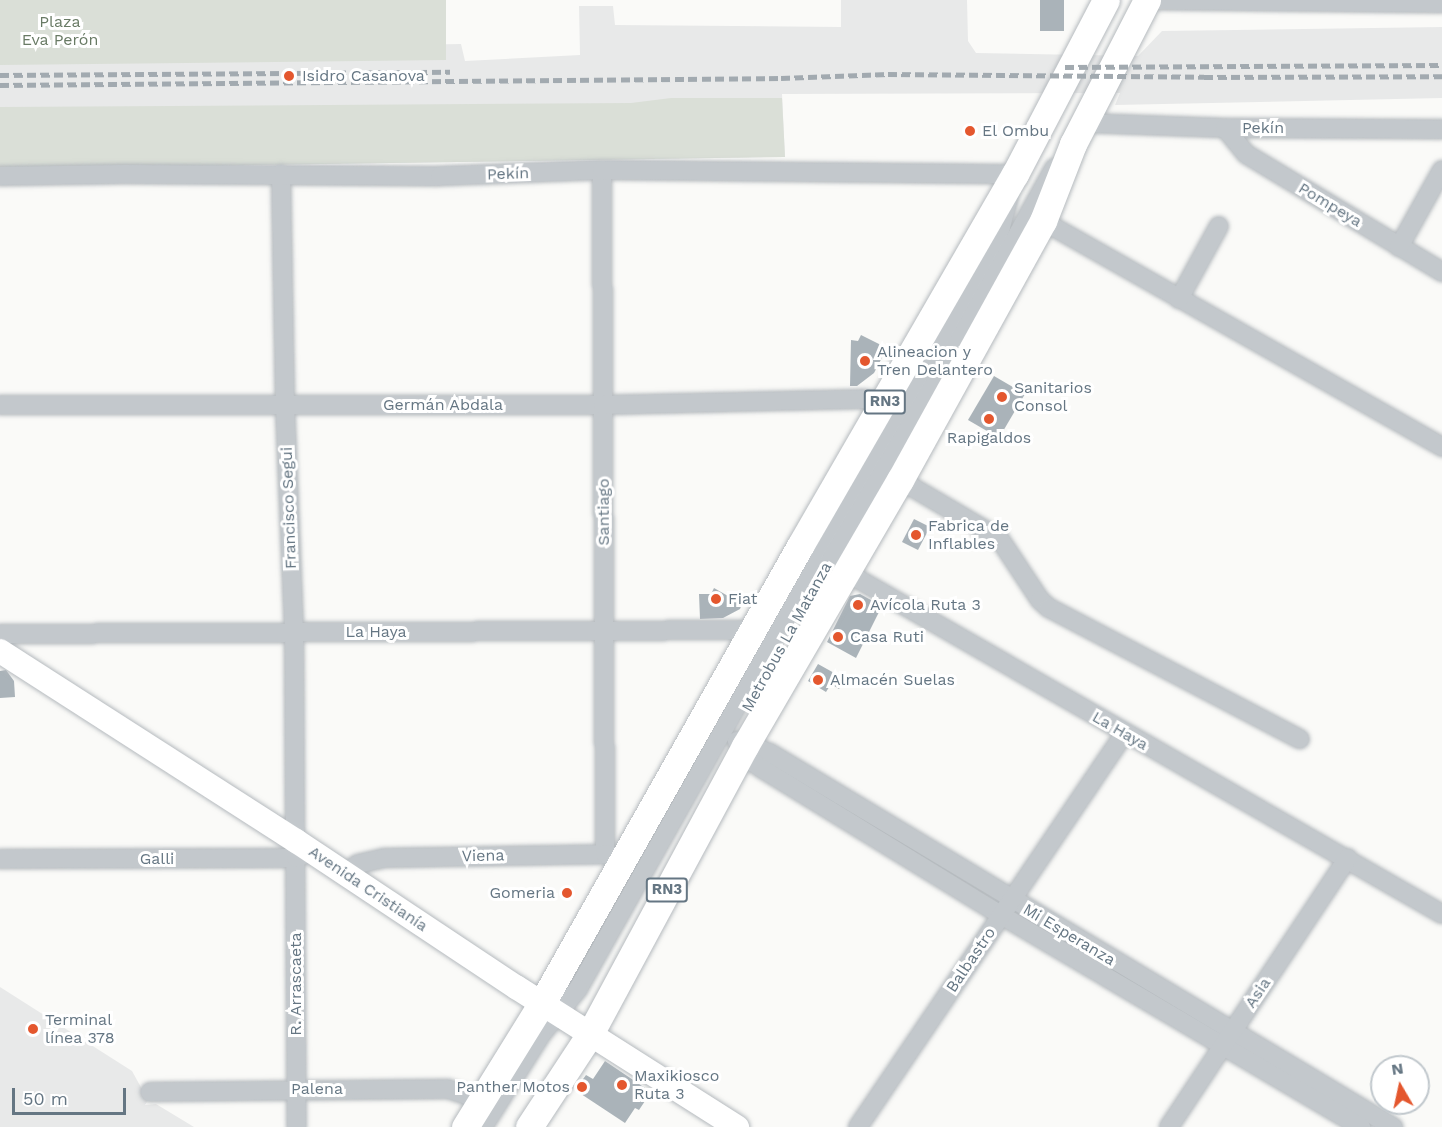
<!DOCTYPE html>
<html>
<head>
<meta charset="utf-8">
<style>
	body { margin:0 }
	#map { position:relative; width:1442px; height:1127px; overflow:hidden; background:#fafaf8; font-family:"Work Sans",sans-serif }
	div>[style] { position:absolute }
	.built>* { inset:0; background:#e8e9e9 }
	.green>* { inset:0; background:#dadfd7 }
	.building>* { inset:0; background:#aab3b9 }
	.roads { filter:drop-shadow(0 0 2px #b5babe) drop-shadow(0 0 2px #b5babe) }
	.minor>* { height:18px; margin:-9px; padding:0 9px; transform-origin:9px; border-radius:9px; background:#c3c8cc }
	.major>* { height:24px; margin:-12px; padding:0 12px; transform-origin:12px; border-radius:12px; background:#fff }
	.highway>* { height:27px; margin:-13.5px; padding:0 13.5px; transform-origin:13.5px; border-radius:13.5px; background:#fff }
	.rail>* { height:4.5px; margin-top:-2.25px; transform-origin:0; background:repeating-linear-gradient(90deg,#a2aab0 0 9px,transparent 0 13.5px) }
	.dots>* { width:16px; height:16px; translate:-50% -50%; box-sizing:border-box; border:3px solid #fff; border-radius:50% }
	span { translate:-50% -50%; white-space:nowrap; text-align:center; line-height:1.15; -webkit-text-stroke:6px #fff; paint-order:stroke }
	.shield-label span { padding:2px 4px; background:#fff; border:2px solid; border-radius:4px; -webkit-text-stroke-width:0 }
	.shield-label { font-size:15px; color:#657683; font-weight:700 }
	.park-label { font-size:16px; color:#687a64 }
	.poi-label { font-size:16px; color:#657683 }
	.left { translate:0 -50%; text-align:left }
	.right { translate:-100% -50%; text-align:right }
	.street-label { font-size:16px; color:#657683 }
	.north { position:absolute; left:1370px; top:1055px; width:60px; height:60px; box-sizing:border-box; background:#fff; border:2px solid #c1c8cd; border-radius:50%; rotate:351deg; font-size:16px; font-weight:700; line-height:24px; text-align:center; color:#657683 }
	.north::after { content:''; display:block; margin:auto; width:21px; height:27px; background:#e4572e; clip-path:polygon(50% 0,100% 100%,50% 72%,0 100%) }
	.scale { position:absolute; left:12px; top:1088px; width:114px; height:27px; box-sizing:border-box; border:3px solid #657683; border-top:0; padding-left:8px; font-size:18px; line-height:21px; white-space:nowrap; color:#657683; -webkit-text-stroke:4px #fff; paint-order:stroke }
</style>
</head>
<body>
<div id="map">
	<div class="built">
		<div style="clip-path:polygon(841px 0,967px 0,968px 41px,976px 53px,1138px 56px,1162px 31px,1442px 27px,1442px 98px,1115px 105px,1120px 93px,782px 94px,785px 157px,0 169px,0 59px,223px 48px,461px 44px,465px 61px,580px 55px,579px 6px,613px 6px,615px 25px,841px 27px)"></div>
		<div style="clip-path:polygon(0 987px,132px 1071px,148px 1100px,145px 1105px,156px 1104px,194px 1127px,0 1127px)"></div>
	</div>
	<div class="green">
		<div style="clip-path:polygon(0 0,446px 0,446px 60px,0 65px)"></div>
		<div style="clip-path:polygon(671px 98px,782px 98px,785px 157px,0 169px,0 107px,631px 103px)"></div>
	</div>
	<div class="building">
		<div style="clip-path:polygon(1040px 0,1064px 0,1064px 31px,1040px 31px)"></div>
		<div style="clip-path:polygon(861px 335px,887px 348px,874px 373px,857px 386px,850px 386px,851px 340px,858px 341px)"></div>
		<div style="clip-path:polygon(994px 376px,1025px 394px,999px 438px,968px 420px)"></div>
		<div style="clip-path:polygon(914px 519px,930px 527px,918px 550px,902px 542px)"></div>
		<div style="clip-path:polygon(714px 588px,742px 604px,740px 609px,723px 618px,700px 619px,699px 594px,711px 594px)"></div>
		<div style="clip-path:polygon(860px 594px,882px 606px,856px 658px,827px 642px,850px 596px)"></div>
		<div style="clip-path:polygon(818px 664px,845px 679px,839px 689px,831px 684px,826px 692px,808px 681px)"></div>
		<div style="clip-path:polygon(6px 670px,14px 681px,15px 697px,0 698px,0 671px)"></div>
		<div style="clip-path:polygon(605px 1061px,651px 1092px,639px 1110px,635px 1108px,625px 1123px,575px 1090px,586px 1075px,593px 1079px)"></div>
	</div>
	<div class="roads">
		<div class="minor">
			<div style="left:1146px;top:0;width:296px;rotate:0.6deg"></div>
			<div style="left:1085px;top:123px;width:140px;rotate:2deg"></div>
			<div style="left:1225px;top:128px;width:217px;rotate:0.3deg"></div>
			<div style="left:1225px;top:128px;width:33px;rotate:51deg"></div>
			<div style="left:1246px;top:154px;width:229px;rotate:31deg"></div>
			<div style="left:602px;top:170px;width:684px;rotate:89.75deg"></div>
			<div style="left:281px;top:174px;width:232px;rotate:89deg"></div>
			<div style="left:285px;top:406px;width:226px;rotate:87.7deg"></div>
			<div style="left:294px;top:632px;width:495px;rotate:89.7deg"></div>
			<div style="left:0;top:176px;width:124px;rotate:-0.9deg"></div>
			<div style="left:124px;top:174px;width:316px;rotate:0.4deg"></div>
			<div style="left:440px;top:176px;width:162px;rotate:-2.1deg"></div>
			<div style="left:602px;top:170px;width:413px;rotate:0.6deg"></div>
			<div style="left:1015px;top:174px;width:55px;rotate:104.8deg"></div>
			<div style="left:1001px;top:227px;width:38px;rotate:113deg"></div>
			<div style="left:986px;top:262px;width:834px;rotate:119.3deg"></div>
			<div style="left:578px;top:989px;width:59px;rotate:128.8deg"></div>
			<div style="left:541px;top:1035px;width:109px;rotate:122.2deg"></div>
			<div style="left:1043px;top:221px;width:459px;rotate:29.5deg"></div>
			<div style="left:1399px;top:247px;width:88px;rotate:-60.8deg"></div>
			<div style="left:1179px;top:299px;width:83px;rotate:-61.3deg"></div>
			<div style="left:0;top:405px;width:603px"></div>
			<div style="left:603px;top:405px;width:259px;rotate:-1.3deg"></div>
			<div style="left:862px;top:399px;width:23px;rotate:7deg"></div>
			<div style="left:900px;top:480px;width:115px;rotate:30.4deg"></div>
			<div style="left:999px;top:538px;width:74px;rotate:56.5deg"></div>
			<div style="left:1040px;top:600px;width:12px;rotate:42deg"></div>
			<div style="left:1049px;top:608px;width:283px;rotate:27.6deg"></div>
			<div style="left:830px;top:561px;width:229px;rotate:-59.5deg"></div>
			<div style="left:946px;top:364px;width:224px;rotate:-61.1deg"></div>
			<div style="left:837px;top:567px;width:697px;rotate:29.84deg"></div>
			<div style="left:0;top:634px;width:752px;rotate:-0.3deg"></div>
			<div style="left:737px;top:741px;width:35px;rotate:20deg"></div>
			<div style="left:770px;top:753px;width:727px;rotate:30.98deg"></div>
			<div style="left:745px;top:746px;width:19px;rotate:62deg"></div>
			<div style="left:754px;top:763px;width:9px;rotate:36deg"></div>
			<div style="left:761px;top:768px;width:281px;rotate:31.5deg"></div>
			<div style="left:1001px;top:915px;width:418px;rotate:30.5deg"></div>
			<div style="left:0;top:859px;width:296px;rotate:-0.2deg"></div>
			<div style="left:296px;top:858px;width:11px;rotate:-22deg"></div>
			<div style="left:345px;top:874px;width:16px;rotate:-38deg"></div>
			<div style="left:358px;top:864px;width:27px;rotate:-13deg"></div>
			<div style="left:384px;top:858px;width:221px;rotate:-1deg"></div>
			<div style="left:605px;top:854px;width:11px;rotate:15deg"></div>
			<div style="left:150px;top:1092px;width:298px;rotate:-0.6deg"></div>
			<div style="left:448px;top:1089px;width:36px;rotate:18deg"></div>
			<div style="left:858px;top:1127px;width:475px;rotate:-55.9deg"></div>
			<div style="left:1169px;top:1127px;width:323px;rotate:-56.4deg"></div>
		</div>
		<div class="major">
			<div style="left:0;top:651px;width:352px;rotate:32.7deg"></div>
			<div style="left:296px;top:841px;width:264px;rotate:33.6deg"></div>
			<div style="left:516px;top:987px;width:262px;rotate:32.4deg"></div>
		</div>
		<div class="highway">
			<div style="left:465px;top:1127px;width:146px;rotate:-58.2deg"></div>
			<div style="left:542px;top:1003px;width:525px;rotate:-60.55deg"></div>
			<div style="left:800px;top:546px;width:430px;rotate:-60deg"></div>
			<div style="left:1015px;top:174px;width:196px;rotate:-62.4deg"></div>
			<div style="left:529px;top:1127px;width:111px;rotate:-56.7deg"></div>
			<div style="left:590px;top:1034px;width:327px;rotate:-61.7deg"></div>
			<div style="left:745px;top:746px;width:308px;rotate:-59.8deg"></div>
			<div style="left:900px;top:480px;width:296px;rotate:-61.1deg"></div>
			<div style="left:1043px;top:221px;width:83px;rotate:-68.7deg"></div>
			<div style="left:1073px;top:144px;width:162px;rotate:-62.8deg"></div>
		</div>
	</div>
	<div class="rail">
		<div style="left:1065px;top:67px;width:377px;rotate:-0.3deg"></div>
		<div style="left:0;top:75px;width:450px;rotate:-0.4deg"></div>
		<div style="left:0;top:85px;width:781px;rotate:-0.51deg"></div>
		<div style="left:781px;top:78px;width:107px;rotate:-2.1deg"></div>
		<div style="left:888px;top:74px;width:316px;rotate:0.5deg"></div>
		<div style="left:1204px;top:77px;width:238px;rotate:-0.2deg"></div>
	</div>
	<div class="dots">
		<div style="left:289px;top:76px;background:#e4572e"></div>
		<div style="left:970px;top:131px;background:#e4572e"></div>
		<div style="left:865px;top:361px;background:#e4572e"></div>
		<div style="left:1002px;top:397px;background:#e4572e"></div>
		<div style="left:989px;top:419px;background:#e4572e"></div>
		<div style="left:916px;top:535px;background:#e4572e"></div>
		<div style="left:716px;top:599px;background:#e4572e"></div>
		<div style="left:858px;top:605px;background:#e4572e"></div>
		<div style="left:838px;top:637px;background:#e4572e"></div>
		<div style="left:818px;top:680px;background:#e4572e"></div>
		<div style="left:567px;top:893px;background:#e4572e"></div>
		<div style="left:33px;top:1029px;background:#e4572e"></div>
		<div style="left:622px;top:1085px;background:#e4572e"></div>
		<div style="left:582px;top:1087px;background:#e4572e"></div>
	</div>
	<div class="shield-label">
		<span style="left:885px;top:402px">RN3</span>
		<span style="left:667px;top:890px">RN3</span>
	</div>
	<div class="park-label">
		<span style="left:60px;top:31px">Plaza<br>Eva Perón</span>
	</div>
	<div class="poi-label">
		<span class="left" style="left:302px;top:76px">Isidro Casanova</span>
		<span class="left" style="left:982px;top:131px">El Ombu</span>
		<span class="left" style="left:877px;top:361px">Alineacion y<br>Tren Delantero</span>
		<span class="left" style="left:1014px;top:397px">Sanitarios<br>Consol</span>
		<span style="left:989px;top:438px">Rapigaldos</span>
		<span class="left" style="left:928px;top:535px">Fabrica de<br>Inflables</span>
		<span class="left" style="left:728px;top:599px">Fiat</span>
		<span class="left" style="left:870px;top:605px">Avícola Ruta 3</span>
		<span class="left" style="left:850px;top:637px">Casa Ruti</span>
		<span class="left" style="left:830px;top:680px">Almacén Suelas</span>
		<span class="right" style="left:555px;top:893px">Gomeria</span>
		<span class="left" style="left:45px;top:1029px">Terminal<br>línea 378</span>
		<span class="left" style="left:634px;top:1085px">Maxikiosco<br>Ruta 3</span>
		<span class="right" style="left:570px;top:1087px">Panther Motos</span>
	</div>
	<div class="street-label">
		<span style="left:1263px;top:128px">Pekín</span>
		<span style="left:508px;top:174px;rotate:-2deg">Pekín</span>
		<span style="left:1330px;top:205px;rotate:31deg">Pompeya</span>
		<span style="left:443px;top:405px">Germán Abdala</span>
		<span style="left:289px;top:508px;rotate:-92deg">Francisco Segui</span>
		<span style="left:604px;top:512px;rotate:-90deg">Santiago</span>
		<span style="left:376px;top:632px">La Haya</span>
		<span style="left:787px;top:637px;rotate:-61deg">Metrobus La Matanza</span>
		<span style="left:1120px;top:731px;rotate:30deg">La Haya</span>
		<span style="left:483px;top:856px;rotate:-1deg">Viena</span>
		<span style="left:157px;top:859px">Galli</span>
		<span style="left:368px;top:889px;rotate:34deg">Avenida Cristianía</span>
		<span style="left:1069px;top:935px;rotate:31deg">Mi Esperanza</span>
		<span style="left:971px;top:960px;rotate:-56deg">Balbastro</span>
		<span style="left:296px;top:984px;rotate:-90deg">R. Arrascaeta</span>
		<span style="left:1258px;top:993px;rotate:-56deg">Asia</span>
		<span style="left:317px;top:1089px">Palena</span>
	</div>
	<div class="north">N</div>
	<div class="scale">50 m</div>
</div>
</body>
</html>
